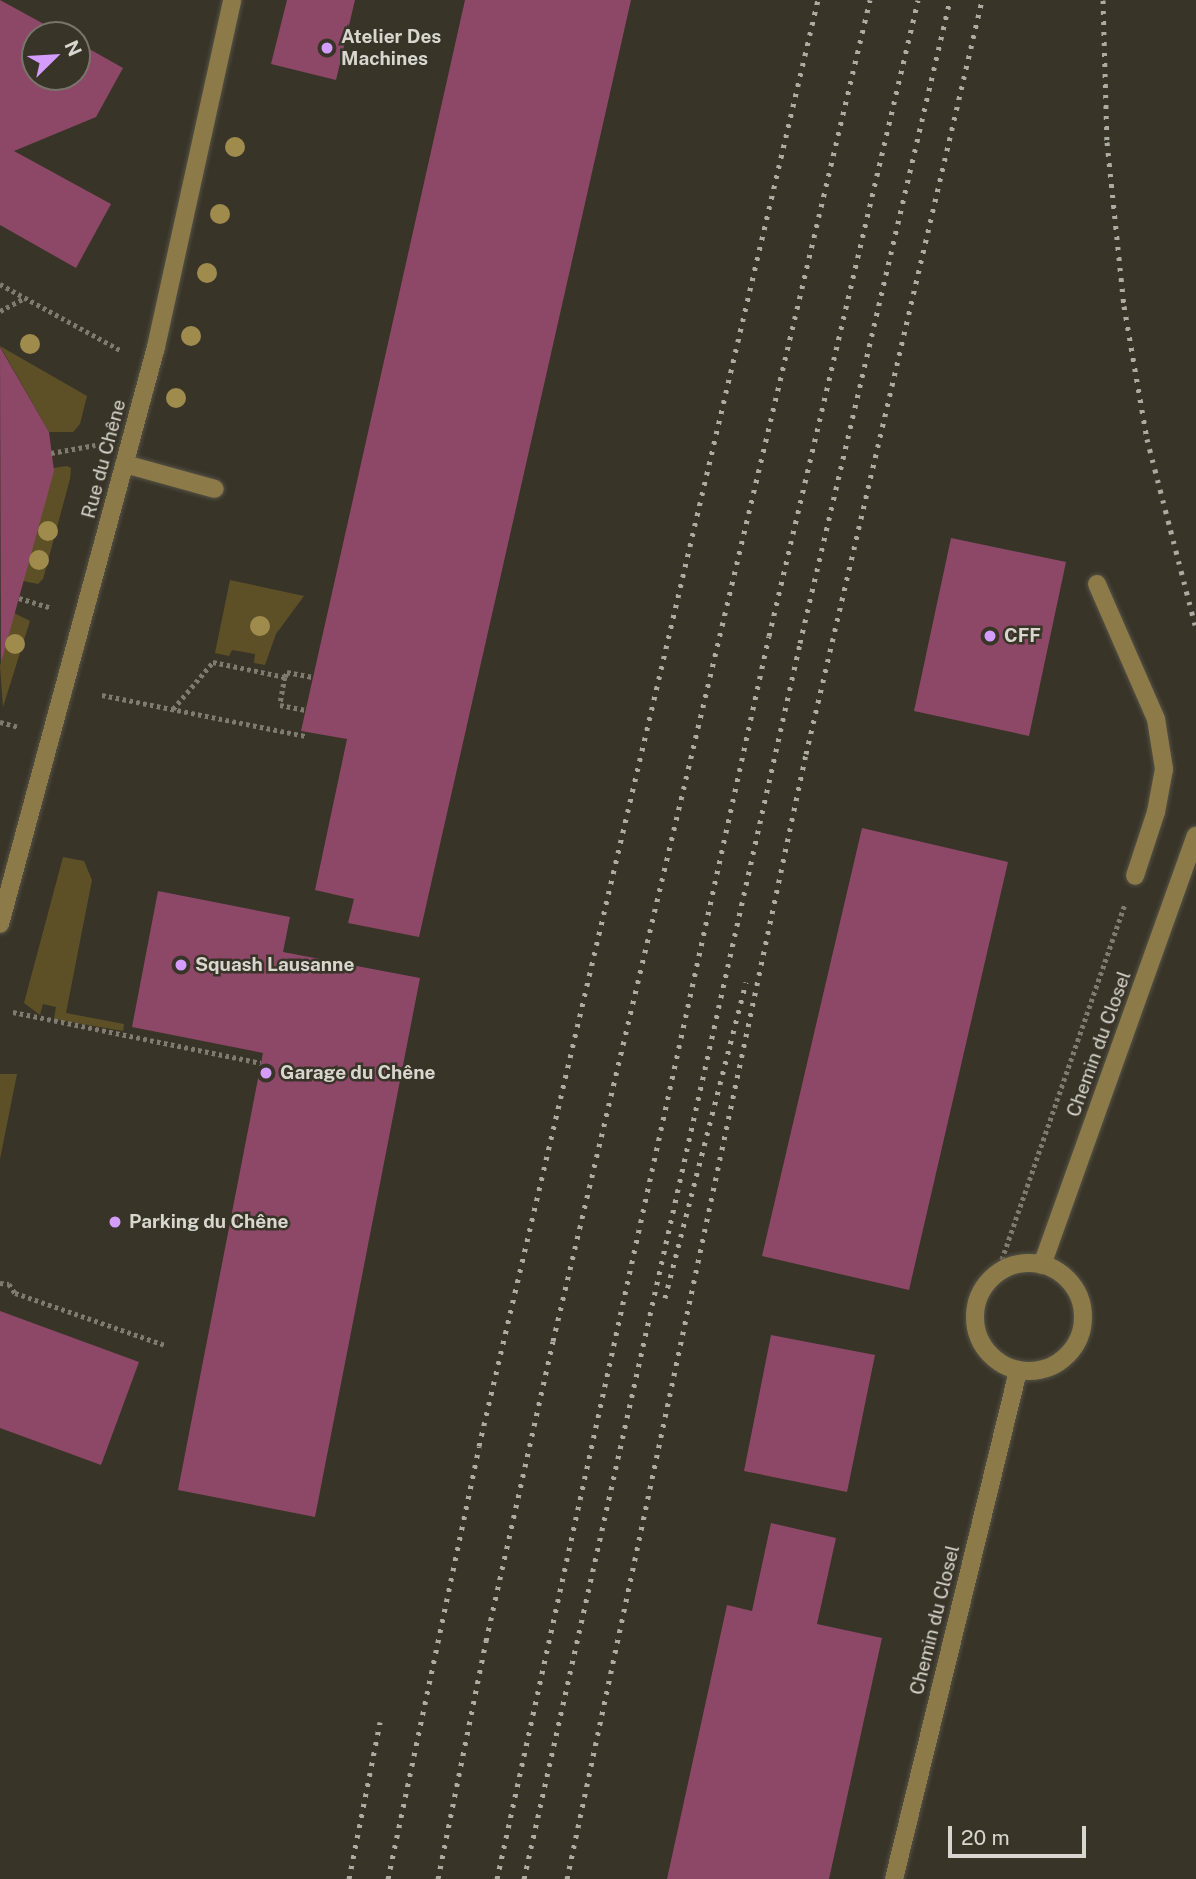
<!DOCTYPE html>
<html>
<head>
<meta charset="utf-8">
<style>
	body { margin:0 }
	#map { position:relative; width:1196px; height:1879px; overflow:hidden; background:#383428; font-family:"Public Sans",sans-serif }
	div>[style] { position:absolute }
	.green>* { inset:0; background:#5d5027 }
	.building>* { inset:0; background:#8d4867 }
	.path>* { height:4.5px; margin-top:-2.25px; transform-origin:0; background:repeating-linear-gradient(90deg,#7f7b71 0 3.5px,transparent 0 7px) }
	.roads { filter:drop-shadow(0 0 2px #555146) drop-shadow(0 0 2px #555146) }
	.minor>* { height:18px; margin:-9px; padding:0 9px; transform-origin:9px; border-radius:9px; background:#8c7b48 }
	.minor>.ring { margin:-9px; padding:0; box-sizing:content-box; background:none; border:18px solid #8c7b48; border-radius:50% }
	.rail>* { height:5px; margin-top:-2.5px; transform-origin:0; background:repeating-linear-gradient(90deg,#aeaba2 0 3.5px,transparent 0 10.5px) }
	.trees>* { width:20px; height:20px; margin:-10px; border-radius:50%; background:#9f8b4c }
	.dots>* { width:19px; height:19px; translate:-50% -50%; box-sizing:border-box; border:4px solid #383428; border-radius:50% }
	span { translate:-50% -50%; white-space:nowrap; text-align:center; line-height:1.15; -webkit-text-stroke:5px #383428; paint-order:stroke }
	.poi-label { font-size:19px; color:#d9d6cf; font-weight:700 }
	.left { translate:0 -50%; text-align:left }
	.street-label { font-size:19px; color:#d9d6cf }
	.north { position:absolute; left:21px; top:21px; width:70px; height:70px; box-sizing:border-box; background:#383428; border:2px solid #78756b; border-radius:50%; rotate:66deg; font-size:19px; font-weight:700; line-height:28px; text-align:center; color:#d9d6cf }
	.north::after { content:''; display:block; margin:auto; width:24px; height:32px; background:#d49cfc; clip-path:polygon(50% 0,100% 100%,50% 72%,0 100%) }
	.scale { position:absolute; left:948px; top:1826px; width:138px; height:32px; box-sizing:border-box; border:4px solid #d9d6cf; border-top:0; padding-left:9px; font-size:21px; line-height:24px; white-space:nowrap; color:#d9d6cf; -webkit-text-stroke:5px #383428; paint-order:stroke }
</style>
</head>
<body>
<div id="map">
	<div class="green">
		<div style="clip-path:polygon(0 346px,87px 396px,80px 424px,73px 432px,49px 432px)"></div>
		<div style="clip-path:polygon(67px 466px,71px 468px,70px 479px,43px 579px,38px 584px,23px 581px,53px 468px)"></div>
		<div style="clip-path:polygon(230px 580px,304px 596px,276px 634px,265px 665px,254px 663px,255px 654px,232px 650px,229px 656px,215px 653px)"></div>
		<div style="clip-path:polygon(14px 613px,30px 621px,3px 707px,0 666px)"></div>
		<div style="clip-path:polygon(63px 857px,84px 861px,92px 880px,66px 1013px,124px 1024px,123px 1031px,54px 1019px,56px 1007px,43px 1004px,40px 1015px,24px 1003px)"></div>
		<div style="clip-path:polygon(0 1074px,17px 1074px,0 1159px)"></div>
	</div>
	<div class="building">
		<div style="clip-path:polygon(0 0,64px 35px,35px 35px,35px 77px,77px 77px,77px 42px,123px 68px,96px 117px,14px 151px,111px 204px,76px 268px,0 225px)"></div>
		<div style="clip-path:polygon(287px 0,355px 0,336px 80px,271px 64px)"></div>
		<div style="clip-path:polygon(465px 0,631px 0,419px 937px,348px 923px,354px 899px,315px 890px,347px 739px,301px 731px)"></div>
		<div style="clip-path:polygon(0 347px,49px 432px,54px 471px,1px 663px)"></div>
		<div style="clip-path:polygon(951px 538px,1066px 562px,1029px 736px,914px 711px)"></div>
		<div style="clip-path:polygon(862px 828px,1008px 862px,909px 1290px,762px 1256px)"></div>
		<div style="clip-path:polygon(158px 891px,290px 917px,283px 952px,420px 978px,315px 1517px,178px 1490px,263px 1053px,132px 1027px)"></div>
		<div style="clip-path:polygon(0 1311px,139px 1362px,101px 1465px,0 1428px)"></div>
		<div style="clip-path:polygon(771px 1335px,875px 1355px,847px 1492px,744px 1471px)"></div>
		<div style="clip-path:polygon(771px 1523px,836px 1538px,817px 1624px,882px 1638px,829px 1879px,667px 1879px,727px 1605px,752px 1611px)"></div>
	</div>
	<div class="path">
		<div style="left:0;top:284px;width:139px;rotate:28.8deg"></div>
		<div style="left:0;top:311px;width:26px;rotate:-28deg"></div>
		<div style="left:51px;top:453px;width:45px;rotate:-10.3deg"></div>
		<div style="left:19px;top:598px;width:34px;rotate:17deg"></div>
		<div style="left:285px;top:677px;width:5px;rotate:-68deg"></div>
		<div style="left:287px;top:672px;width:25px;rotate:11deg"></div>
		<div style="left:102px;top:695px;width:207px;rotate:11.4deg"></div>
		<div style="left:173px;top:709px;width:62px;rotate:-49.6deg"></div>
		<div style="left:213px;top:662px;width:74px;rotate:11.8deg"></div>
		<div style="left:285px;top:677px;width:28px;rotate:100deg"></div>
		<div style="left:280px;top:705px;width:25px;rotate:11deg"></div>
		<div style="left:0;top:722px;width:20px;rotate:15deg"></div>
		<div style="left:13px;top:1012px;width:253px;rotate:11.6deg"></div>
		<div style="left:997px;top:1273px;width:391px;rotate:-70.9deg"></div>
		<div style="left:0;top:1283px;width:9px;rotate:6deg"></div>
		<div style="left:9px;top:1284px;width:11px;rotate:56deg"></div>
		<div style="left:15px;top:1293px;width:159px;rotate:19.1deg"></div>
	</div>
	<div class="roads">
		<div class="minor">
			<div style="left:125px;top:464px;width:93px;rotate:15.5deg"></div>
			<div style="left:1097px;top:584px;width:147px;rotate:66.4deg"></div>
			<div style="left:1156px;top:719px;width:51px;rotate:80.9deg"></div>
			<div style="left:1164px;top:769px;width:44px;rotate:100.5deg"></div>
			<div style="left:1156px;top:812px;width:67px;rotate:108.2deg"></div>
			<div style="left:0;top:924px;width:598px;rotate:-74.87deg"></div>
			<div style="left:156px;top:347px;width:355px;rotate:-77.6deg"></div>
			<div class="ring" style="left:975px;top:1263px;width:90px;height:90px"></div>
			<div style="left:1042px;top:1265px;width:456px;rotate:-70.3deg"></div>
			<div style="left:894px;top:1879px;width:523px;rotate:-76.28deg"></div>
		</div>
	</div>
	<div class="rail">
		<div style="left:1103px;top:0;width:142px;rotate:88.4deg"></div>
		<div style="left:1107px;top:142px;width:165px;rotate:84.1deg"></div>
		<div style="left:1124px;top:306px;width:135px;rotate:80.2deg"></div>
		<div style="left:1147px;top:439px;width:195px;rotate:75.5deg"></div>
		<div style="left:665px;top:1298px;width:326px;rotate:-75.6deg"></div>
		<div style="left:349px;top:1879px;width:160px;rotate:-78.8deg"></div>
		<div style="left:388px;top:1879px;width:442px;rotate:-78.1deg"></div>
		<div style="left:479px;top:1446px;width:1485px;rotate:-76.81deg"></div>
		<div style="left:438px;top:1879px;width:243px;rotate:-78.6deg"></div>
		<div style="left:486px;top:1641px;width:307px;rotate:-77.4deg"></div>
		<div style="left:553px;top:1341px;width:1378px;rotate:-76.7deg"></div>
		<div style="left:497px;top:1879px;width:1272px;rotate:-77.66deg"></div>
		<div style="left:769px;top:636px;width:653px;rotate:-76.81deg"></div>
		<div style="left:524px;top:1879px;width:1266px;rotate:-77.41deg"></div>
		<div style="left:800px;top:643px;width:660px;rotate:-76.87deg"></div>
		<div style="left:567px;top:1879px;width:1150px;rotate:-78.01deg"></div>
		<div style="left:806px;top:754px;width:774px;rotate:-76.86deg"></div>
	</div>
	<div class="trees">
		<div style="left:235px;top:147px"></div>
		<div style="left:220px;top:214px"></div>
		<div style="left:207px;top:273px"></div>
		<div style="left:191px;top:336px"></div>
		<div style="left:30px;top:344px"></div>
		<div style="left:176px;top:398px"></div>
		<div style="left:48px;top:531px"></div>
		<div style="left:39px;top:560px"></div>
		<div style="left:260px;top:626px"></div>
		<div style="left:15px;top:644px"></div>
	</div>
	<div class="dots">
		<div style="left:327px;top:48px;background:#d49cfc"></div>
		<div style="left:990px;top:636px;background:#d49cfc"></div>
		<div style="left:181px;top:965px;background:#d49cfc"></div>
		<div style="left:266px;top:1073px;background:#d49cfc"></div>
		<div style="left:115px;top:1222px;background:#d49cfc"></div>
	</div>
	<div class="poi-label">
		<span class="left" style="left:341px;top:48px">Atelier Des<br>Machines</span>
		<span class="left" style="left:1004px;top:636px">CFF</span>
		<span class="left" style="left:195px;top:965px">Squash Lausanne</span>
		<span class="left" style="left:280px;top:1073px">Garage du Chêne</span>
		<span class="left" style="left:129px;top:1222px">Parking du Chêne</span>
	</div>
	<div class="street-label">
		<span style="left:104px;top:459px;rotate:-75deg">Rue du Chêne</span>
		<span style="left:1099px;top:1044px;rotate:-70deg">Chemin du Closel</span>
		<span style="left:935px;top:1620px;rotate:-76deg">Chemin du Closel</span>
	</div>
	<div class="north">N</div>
	<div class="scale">20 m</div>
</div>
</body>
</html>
